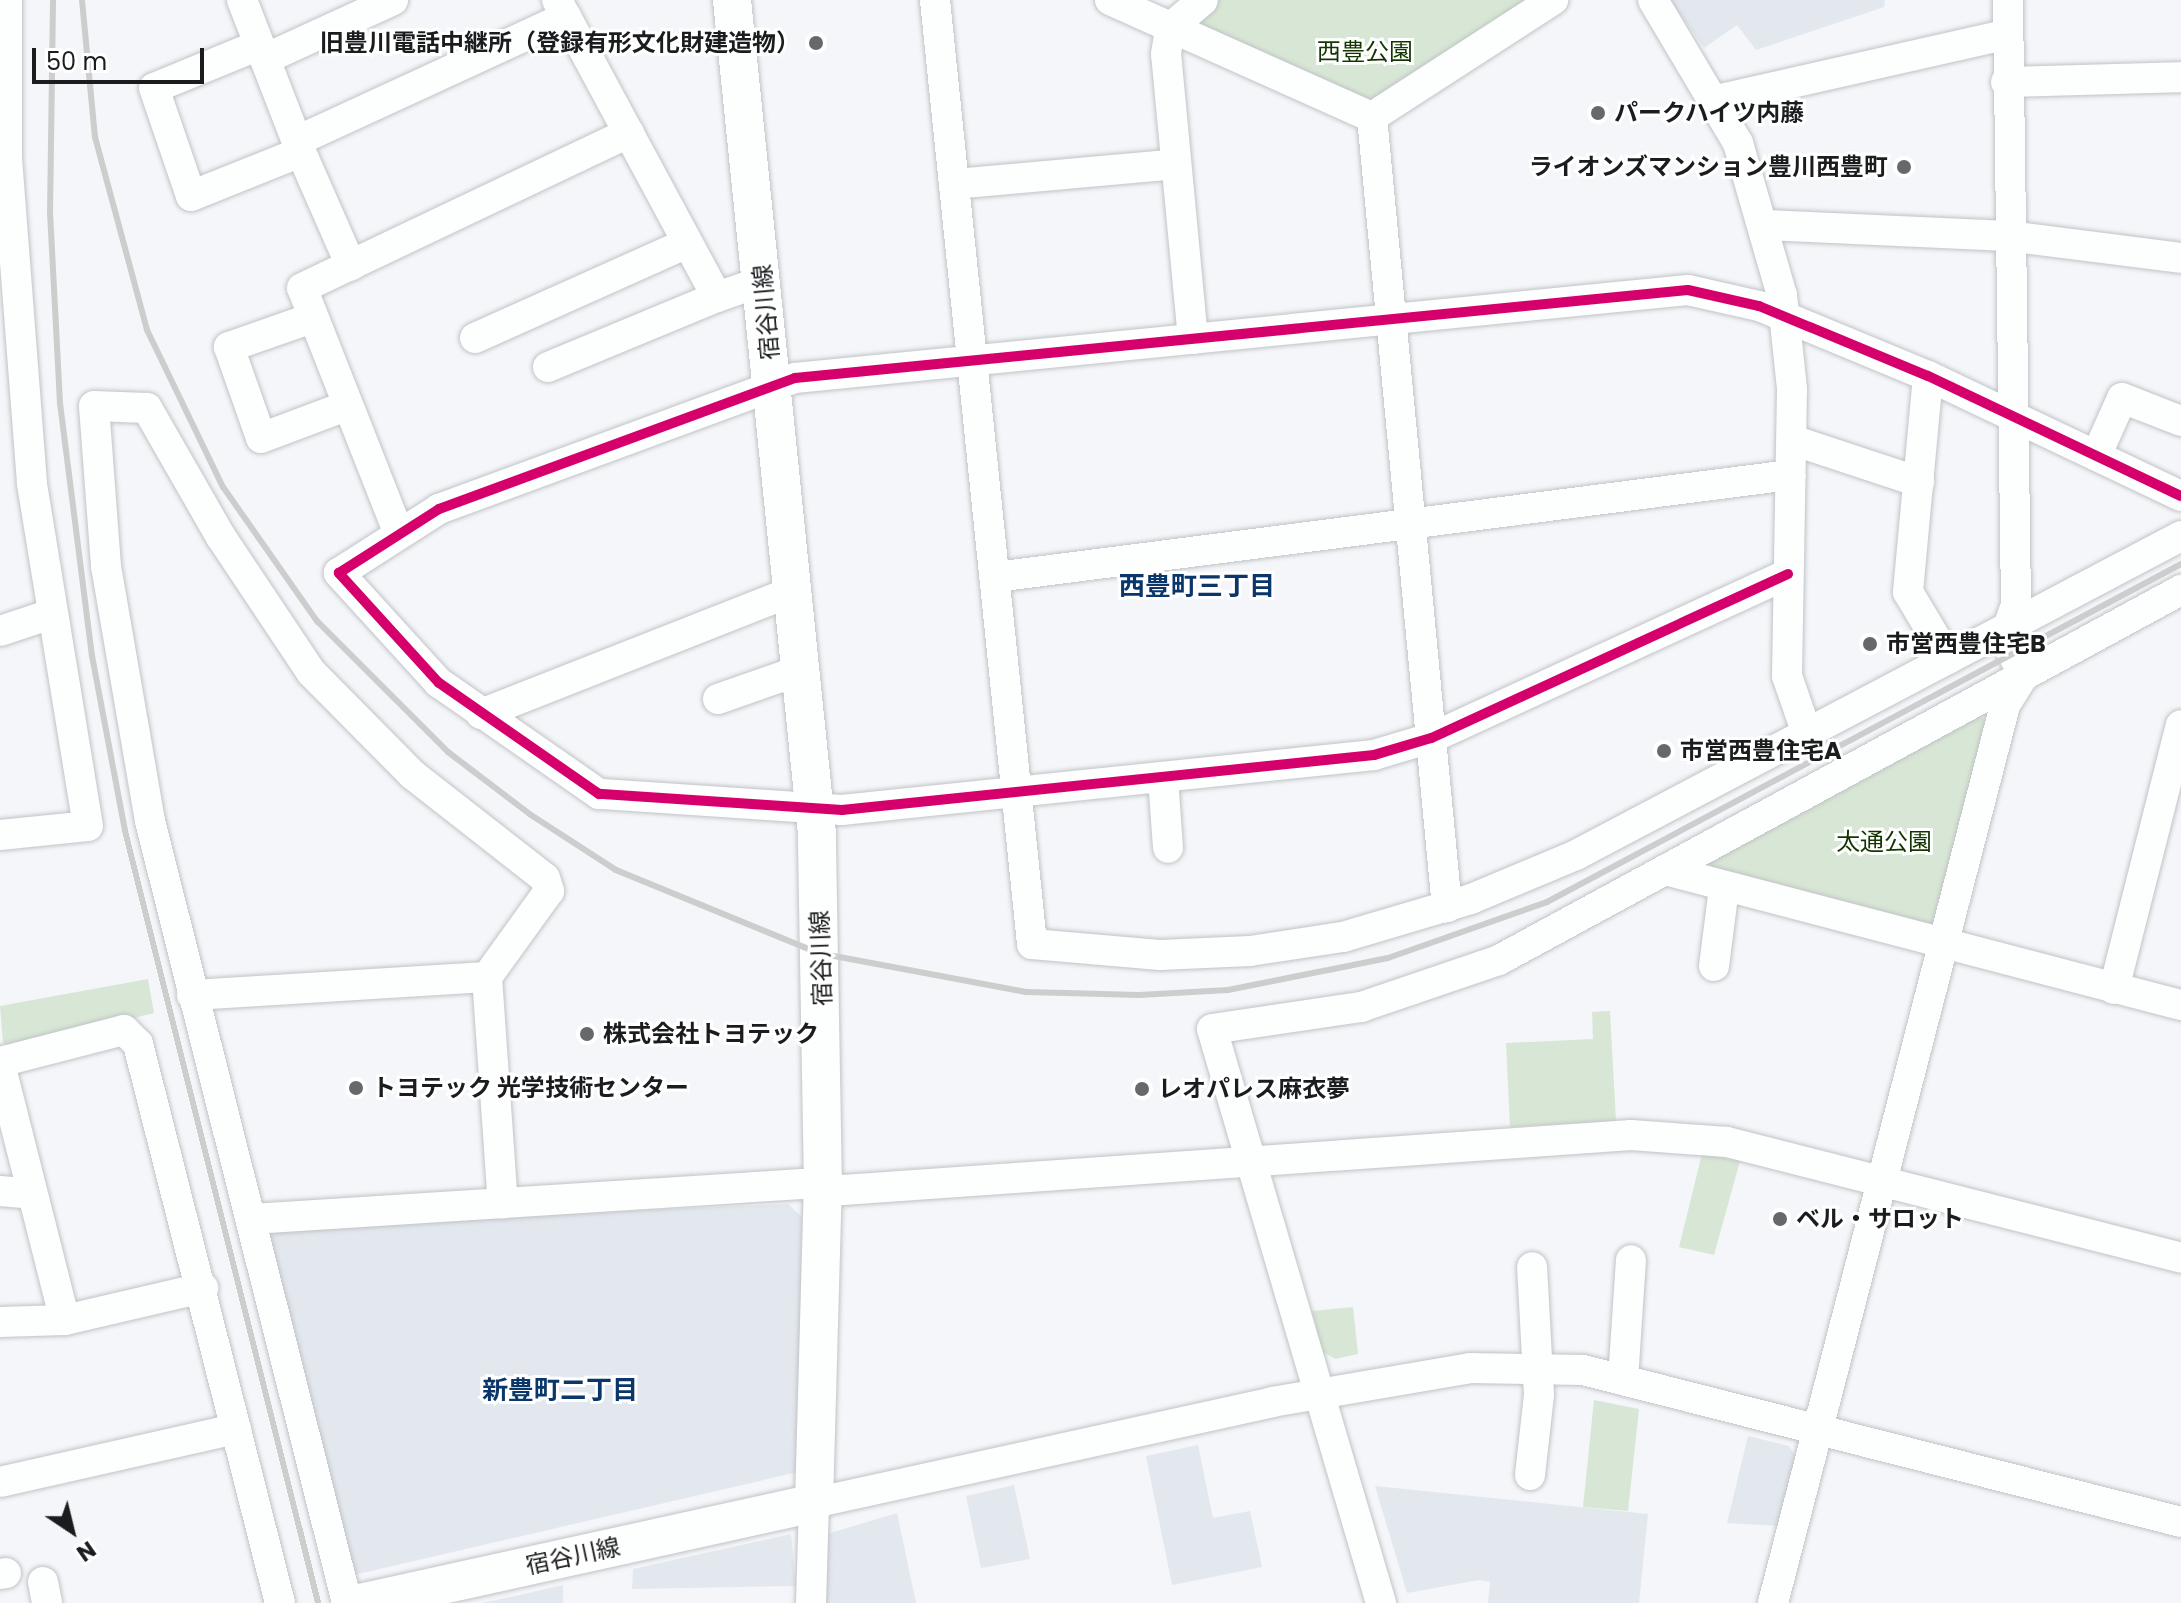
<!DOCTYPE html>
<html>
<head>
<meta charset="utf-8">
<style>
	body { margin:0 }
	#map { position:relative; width:2181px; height:1603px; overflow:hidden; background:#f4f6f9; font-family:Poppins,"Noto Sans JP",sans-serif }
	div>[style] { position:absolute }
	.built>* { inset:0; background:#e3e8ef }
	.green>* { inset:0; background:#d8e7d5 }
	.roads { filter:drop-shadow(0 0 2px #c1c3c6) drop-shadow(0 0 2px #c1c3c6) }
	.minor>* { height:30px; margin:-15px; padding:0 15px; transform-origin:15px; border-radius:15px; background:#fdfefe }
	.major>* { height:38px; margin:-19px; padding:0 19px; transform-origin:19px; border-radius:19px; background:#fdfefe }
	.rail>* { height:6px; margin:-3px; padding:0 3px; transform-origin:3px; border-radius:3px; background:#cdcdce }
	.cycleway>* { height:10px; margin:-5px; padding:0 5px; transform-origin:5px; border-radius:5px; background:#d6006c }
	.dots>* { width:22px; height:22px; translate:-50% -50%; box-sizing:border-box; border:4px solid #fff; border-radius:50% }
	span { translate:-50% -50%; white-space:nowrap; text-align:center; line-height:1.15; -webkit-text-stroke:6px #fff; paint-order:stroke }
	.poi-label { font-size:24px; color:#1a1c1e; font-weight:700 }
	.right { translate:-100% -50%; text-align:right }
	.left { translate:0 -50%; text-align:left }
	.park-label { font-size:24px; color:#133600 }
	.street-label { font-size:24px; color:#1a1c1e }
	.neighbourhood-label { font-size:26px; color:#0a3669; font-weight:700 }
	.north { position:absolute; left:32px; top:1491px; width:80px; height:80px; -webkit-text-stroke:6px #fff; paint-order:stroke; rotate:145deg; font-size:22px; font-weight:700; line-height:32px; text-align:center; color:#1a1c1e }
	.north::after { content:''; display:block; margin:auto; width:28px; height:36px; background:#1a1c1e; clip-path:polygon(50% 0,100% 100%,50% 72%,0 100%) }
	.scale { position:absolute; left:32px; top:48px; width:172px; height:36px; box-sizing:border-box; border:4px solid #1a1c1e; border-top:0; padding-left:10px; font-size:24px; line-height:28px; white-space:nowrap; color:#1a1c1e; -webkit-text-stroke:6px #fff; paint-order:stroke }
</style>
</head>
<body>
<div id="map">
	<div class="built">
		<div style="clip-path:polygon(1670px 0,1885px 0,1884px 7px,1756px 50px,1737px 25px,1704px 48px)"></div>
		<div style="clip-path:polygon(788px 1204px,802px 1217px,798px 1472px,358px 1574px,345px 1569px,269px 1235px,275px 1226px)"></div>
		<div style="clip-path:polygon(1748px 1436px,1789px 1446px,1797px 1458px,1779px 1526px,1727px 1523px)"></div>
		<div style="clip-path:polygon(1198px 1445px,1213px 1518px,1250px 1511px,1262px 1567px,1172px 1585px,1146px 1456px)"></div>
		<div style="clip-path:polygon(1014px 1485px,1030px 1559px,981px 1568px,966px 1496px)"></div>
		<div style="clip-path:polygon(1375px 1486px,1648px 1514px,1639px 1603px,1488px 1603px,1490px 1582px,1479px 1580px,1407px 1593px)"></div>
		<div style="clip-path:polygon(897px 1513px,916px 1603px,826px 1603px,827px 1534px)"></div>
		<div style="clip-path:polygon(791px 1534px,796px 1586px,632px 1589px,633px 1569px)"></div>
		<div style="clip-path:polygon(563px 1585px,563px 1603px,482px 1603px,524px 1594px)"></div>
	</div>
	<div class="green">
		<div style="clip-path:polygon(1218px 0,1534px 0,1376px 106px,1197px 31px,1192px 17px)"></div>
		<div style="clip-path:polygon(1973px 710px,1988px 723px,1939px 921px,1927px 928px,1714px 871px,1707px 856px)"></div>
		<div style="clip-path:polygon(148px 979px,154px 1013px,13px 1048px,3px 1043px,0 1006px)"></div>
		<div style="clip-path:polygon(1610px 1011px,1616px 1121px,1510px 1127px,1506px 1043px,1593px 1039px,1592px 1012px)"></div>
		<div style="clip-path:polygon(1702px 1154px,1740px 1161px,1714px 1255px,1679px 1247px)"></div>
		<div style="clip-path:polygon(1353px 1307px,1358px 1354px,1335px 1359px,1323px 1352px,1312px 1311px)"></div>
		<div style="clip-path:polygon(1594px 1400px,1639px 1409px,1628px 1511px,1583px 1507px)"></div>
	</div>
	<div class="roads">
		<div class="minor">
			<div style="left:242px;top:0;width:163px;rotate:68.8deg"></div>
			<div style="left:557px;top:0;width:337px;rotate:61.7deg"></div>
			<div style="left:717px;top:297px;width:49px;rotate:-19.2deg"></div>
			<div style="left:935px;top:0;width:949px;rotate:84.13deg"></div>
			<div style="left:1032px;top:944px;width:128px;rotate:4.9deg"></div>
			<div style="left:1160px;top:955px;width:90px;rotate:-2.5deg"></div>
			<div style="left:1250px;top:951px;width:94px;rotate:-8.6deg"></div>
			<div style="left:1343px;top:937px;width:134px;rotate:-16.5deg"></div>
			<div style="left:1471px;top:899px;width:114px;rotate:-22.7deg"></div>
			<div style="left:1576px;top:855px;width:684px;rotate:-27.8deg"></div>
			<div style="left:1110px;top:0;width:287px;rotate:24.1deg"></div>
			<div style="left:1372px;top:117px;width:216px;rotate:-32.9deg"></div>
			<div style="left:1653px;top:0;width:166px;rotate:59.3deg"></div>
			<div style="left:1738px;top:143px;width:158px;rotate:73.9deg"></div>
			<div style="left:1782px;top:295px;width:95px;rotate:83.9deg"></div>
			<div style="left:1792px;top:389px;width:287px;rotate:91deg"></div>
			<div style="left:1787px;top:676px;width:58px;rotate:70.9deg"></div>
			<div style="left:259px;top:45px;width:113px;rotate:157.7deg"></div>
			<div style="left:154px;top:88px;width:114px;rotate:71.1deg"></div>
			<div style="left:191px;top:196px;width:118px;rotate:-21.8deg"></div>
			<div style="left:301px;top:152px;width:124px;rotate:66.3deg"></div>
			<div style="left:265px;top:59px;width:141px;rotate:-24.7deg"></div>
			<div style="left:2006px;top:82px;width:175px;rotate:-1.6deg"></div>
			<div style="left:1716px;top:100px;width:296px;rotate:-12.7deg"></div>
			<div style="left:1372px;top:117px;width:794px;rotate:84.58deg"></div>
			<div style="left:301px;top:139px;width:292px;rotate:-24.7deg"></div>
			<div style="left:954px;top:184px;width:223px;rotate:-5.1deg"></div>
			<div style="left:1766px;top:225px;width:242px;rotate:2.6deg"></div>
			<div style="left:2008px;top:236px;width:174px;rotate:7.2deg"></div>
			<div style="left:309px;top:319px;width:85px;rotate:160.7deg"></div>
			<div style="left:229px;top:347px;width:96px;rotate:70.6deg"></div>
			<div style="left:261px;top:438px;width:91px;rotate:-20.6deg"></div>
			<div style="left:475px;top:338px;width:232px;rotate:-24.1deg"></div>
			<div style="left:1193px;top:339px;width:286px;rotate:-95.4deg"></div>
			<div style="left:1166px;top:54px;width:26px;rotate:-81deg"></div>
			<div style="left:1170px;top:28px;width:43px;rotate:-40.3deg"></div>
			<div style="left:548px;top:367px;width:183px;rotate:-22.5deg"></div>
			<div style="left:1928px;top:376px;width:217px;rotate:95.3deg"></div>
			<div style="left:1908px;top:592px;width:78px;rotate:59.2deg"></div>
			<div style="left:1792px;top:440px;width:134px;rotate:18.3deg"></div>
			<div style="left:2097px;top:454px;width:61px;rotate:-65.9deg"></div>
			<div style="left:2122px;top:398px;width:63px;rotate:21.3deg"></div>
			<div style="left:399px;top:534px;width:264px;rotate:-111.5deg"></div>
			<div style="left:302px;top:288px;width:362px;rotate:-25.4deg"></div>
			<div style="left:1788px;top:574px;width:393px;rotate:155.3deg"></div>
			<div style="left:1431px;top:738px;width:59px;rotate:163.4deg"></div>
			<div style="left:1374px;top:755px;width:535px;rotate:174.1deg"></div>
			<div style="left:842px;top:810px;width:244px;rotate:-176.2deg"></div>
			<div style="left:599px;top:794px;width:195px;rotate:-145.2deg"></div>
			<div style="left:439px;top:683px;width:149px;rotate:-132.3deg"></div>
			<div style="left:339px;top:573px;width:119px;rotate:-32.6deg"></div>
			<div style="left:439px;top:509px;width:379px;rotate:-20.2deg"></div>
			<div style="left:795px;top:378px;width:897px;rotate:-5.63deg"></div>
			<div style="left:1688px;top:290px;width:73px;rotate:12.7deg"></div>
			<div style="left:1759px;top:306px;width:183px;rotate:22.5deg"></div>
			<div style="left:1928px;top:376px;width:280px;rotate:25.4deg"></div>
			<div style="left:996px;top:577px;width:801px;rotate:-7.32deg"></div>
			<div style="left:0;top:631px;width:51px;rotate:-18.4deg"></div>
			<div style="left:718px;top:699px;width:88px;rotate:-19.3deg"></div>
			<div style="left:481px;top:714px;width:336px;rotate:-21.5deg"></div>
			<div style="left:1163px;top:778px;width:70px;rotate:85.9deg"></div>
			<div style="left:0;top:835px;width:88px;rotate:-5.8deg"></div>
			<div style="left:88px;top:826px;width:348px;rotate:-99.3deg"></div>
			<div style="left:32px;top:483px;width:326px;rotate:-94.4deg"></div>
			<div style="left:7px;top:158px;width:158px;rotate:-90deg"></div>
			<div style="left:1669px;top:871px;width:529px;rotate:14.67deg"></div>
			<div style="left:1714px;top:966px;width:79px;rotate:-82.7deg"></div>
			<div style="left:2114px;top:989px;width:272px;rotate:-75.8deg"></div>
			<div style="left:192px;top:995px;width:296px;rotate:-3.5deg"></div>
			<div style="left:0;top:1062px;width:128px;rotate:-14.5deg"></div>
			<div style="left:124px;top:1030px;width:20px;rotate:45deg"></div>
			<div style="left:138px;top:1044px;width:577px;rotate:75.75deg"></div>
			<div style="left:0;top:1064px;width:264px;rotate:75.8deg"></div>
			<div style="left:0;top:1191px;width:32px;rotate:5deg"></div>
			<div style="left:252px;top:1219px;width:551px;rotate:-3.64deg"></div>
			<div style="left:802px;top:1184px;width:41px;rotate:8.3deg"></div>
			<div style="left:843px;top:1190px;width:790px;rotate:-3.99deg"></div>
			<div style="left:1631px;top:1135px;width:96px;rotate:4.2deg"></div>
			<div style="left:1727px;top:1142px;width:469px;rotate:14.3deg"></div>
			<div style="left:0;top:1322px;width:65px;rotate:-1.8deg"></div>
			<div style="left:65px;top:1320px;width:142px;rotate:-13.1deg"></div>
			<div style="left:1623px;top:1380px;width:120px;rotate:-86.2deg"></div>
			<div style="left:1530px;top:1475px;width:81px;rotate:-83.6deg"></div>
			<div style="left:1539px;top:1395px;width:128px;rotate:-93.1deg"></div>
			<div style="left:0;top:1482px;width:242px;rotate:-12.7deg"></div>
			<div style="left:0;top:1574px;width:6px;rotate:-9deg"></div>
			<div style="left:43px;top:1582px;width:21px;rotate:79deg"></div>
			<div style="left:347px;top:1603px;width:806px;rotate:-104.14deg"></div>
			<div style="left:150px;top:821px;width:259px;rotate:-99.8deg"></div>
			<div style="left:106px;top:566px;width:160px;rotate:-94.3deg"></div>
			<div style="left:94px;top:406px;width:53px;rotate:2.2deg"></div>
			<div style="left:147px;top:408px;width:149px;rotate:60.2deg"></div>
			<div style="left:221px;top:537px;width:162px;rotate:56.3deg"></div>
			<div style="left:311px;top:672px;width:145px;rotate:45.3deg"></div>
			<div style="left:413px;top:775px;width:167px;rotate:38deg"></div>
			<div style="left:545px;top:878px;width:14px;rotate:73deg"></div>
			<div style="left:549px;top:891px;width:106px;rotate:125.8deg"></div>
			<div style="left:487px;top:977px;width:227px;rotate:86deg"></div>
			<div style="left:811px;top:1603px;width:100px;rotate:-88.3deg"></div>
			<div style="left:814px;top:1503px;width:469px;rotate:-12.4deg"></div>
			<div style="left:1272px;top:1402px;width:201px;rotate:-9.7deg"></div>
			<div style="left:1470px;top:1368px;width:113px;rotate:1deg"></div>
			<div style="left:1583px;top:1370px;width:617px;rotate:14.26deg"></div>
			<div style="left:1381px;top:1603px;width:598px;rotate:-106.41deg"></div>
			<div style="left:1212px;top:1029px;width:151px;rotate:-8.4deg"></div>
			<div style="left:1361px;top:1007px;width:146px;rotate:-18.8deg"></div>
			<div style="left:1499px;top:960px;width:776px;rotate:-28.48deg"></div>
			<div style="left:1773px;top:1603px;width:927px;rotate:-75.51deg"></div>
			<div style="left:2005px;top:705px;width:36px;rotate:-58deg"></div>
			<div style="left:2024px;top:675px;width:42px;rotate:-118.4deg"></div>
			<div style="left:2004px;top:638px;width:35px;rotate:-70deg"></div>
			<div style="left:2016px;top:605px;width:605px;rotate:-90.76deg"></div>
		</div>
		<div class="major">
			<div style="left:360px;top:1603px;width:465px;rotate:-12.4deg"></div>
			<div style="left:814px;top:1503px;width:315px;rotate:-88.4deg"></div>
			<div style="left:823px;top:1188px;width:354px;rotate:-91deg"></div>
			<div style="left:817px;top:834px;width:838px;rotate:-95.82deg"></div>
		</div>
	</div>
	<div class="rail">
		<div style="left:53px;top:0;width:212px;rotate:90.8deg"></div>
		<div style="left:50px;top:212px;width:191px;rotate:87deg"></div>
		<div style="left:60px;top:403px;width:255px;rotate:82.8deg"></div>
		<div style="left:92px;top:656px;width:178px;rotate:79.3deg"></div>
		<div style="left:125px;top:831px;width:796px;rotate:75.96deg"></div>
		<div style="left:82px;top:0;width:138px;rotate:84.6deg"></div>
		<div style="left:95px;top:137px;width:200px;rotate:74.9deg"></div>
		<div style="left:147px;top:330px;width:174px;rotate:64.2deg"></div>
		<div style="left:223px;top:487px;width:164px;rotate:55deg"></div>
		<div style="left:317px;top:621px;width:185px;rotate:45deg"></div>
		<div style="left:448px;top:752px;width:104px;rotate:37.2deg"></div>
		<div style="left:531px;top:815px;width:101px;rotate:32.9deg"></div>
		<div style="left:616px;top:870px;width:218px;rotate:22.3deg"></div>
		<div style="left:818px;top:953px;width:213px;rotate:10.6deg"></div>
		<div style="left:1027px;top:992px;width:112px;rotate:1.5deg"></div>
		<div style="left:1139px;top:995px;width:89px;rotate:-3.2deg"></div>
		<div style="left:1228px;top:990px;width:163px;rotate:-11.3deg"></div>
		<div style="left:1388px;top:958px;width:169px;rotate:-19.4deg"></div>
		<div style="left:1547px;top:902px;width:718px;rotate:-28.06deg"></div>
	</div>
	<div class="cycleway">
		<div style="left:1788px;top:574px;width:393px;rotate:155.3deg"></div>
		<div style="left:1431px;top:738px;width:59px;rotate:163.4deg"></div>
		<div style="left:1374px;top:755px;width:535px;rotate:174.1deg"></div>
		<div style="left:842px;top:810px;width:244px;rotate:-176.2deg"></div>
		<div style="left:599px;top:794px;width:195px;rotate:-145.2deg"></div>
		<div style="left:439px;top:683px;width:149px;rotate:-132.3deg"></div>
		<div style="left:339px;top:573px;width:119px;rotate:-32.6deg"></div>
		<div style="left:439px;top:509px;width:379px;rotate:-20.2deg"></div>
		<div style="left:795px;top:378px;width:897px;rotate:-5.63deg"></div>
		<div style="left:1688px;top:290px;width:73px;rotate:12.7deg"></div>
		<div style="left:1759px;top:306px;width:183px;rotate:22.5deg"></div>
		<div style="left:1928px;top:376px;width:280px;rotate:25.4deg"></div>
	</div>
	<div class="dots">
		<div style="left:816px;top:43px;background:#66686b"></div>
		<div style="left:1598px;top:113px;background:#66686b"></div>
		<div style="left:1904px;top:167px;background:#66686b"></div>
		<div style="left:1870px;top:644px;background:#66686b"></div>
		<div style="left:1664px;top:751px;background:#66686b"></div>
		<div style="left:587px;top:1034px;background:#66686b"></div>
		<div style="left:356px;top:1088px;background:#66686b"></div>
		<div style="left:1142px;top:1089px;background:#66686b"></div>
		<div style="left:1780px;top:1219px;background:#66686b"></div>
	</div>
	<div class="poi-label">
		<span class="right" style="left:800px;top:43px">旧豊川電話中継所（登録有形文化財建造物）</span>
		<span class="left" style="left:1614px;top:113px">パークハイツ内藤</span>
		<span class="right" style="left:1888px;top:167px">ライオンズマンション豊川西豊町</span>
		<span class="left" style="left:1886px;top:644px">市営西豊住宅B</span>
		<span class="left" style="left:1680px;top:751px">市営西豊住宅A</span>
		<span class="left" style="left:603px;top:1034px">株式会社トヨテック</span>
		<span class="left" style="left:372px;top:1088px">トヨテック 光学技術センター</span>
		<span class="left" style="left:1158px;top:1089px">レオパレス麻衣夢</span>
		<span class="left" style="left:1796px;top:1219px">ベル・サロット</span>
	</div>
	<div class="park-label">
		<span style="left:1365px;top:52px">西豊公園</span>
		<span style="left:1884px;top:842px">太通公園</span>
	</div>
	<div class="street-label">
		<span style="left:766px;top:312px;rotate:-95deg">宿谷川線</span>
		<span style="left:821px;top:958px;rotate:-92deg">宿谷川線</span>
		<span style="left:573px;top:1556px;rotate:-12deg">宿谷川線</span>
	</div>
	<div class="neighbourhood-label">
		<span style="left:1197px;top:587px">西豊町三丁目</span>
		<span style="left:560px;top:1391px">新豊町二丁目</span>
	</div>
	<div class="north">N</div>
	<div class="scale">50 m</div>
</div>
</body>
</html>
